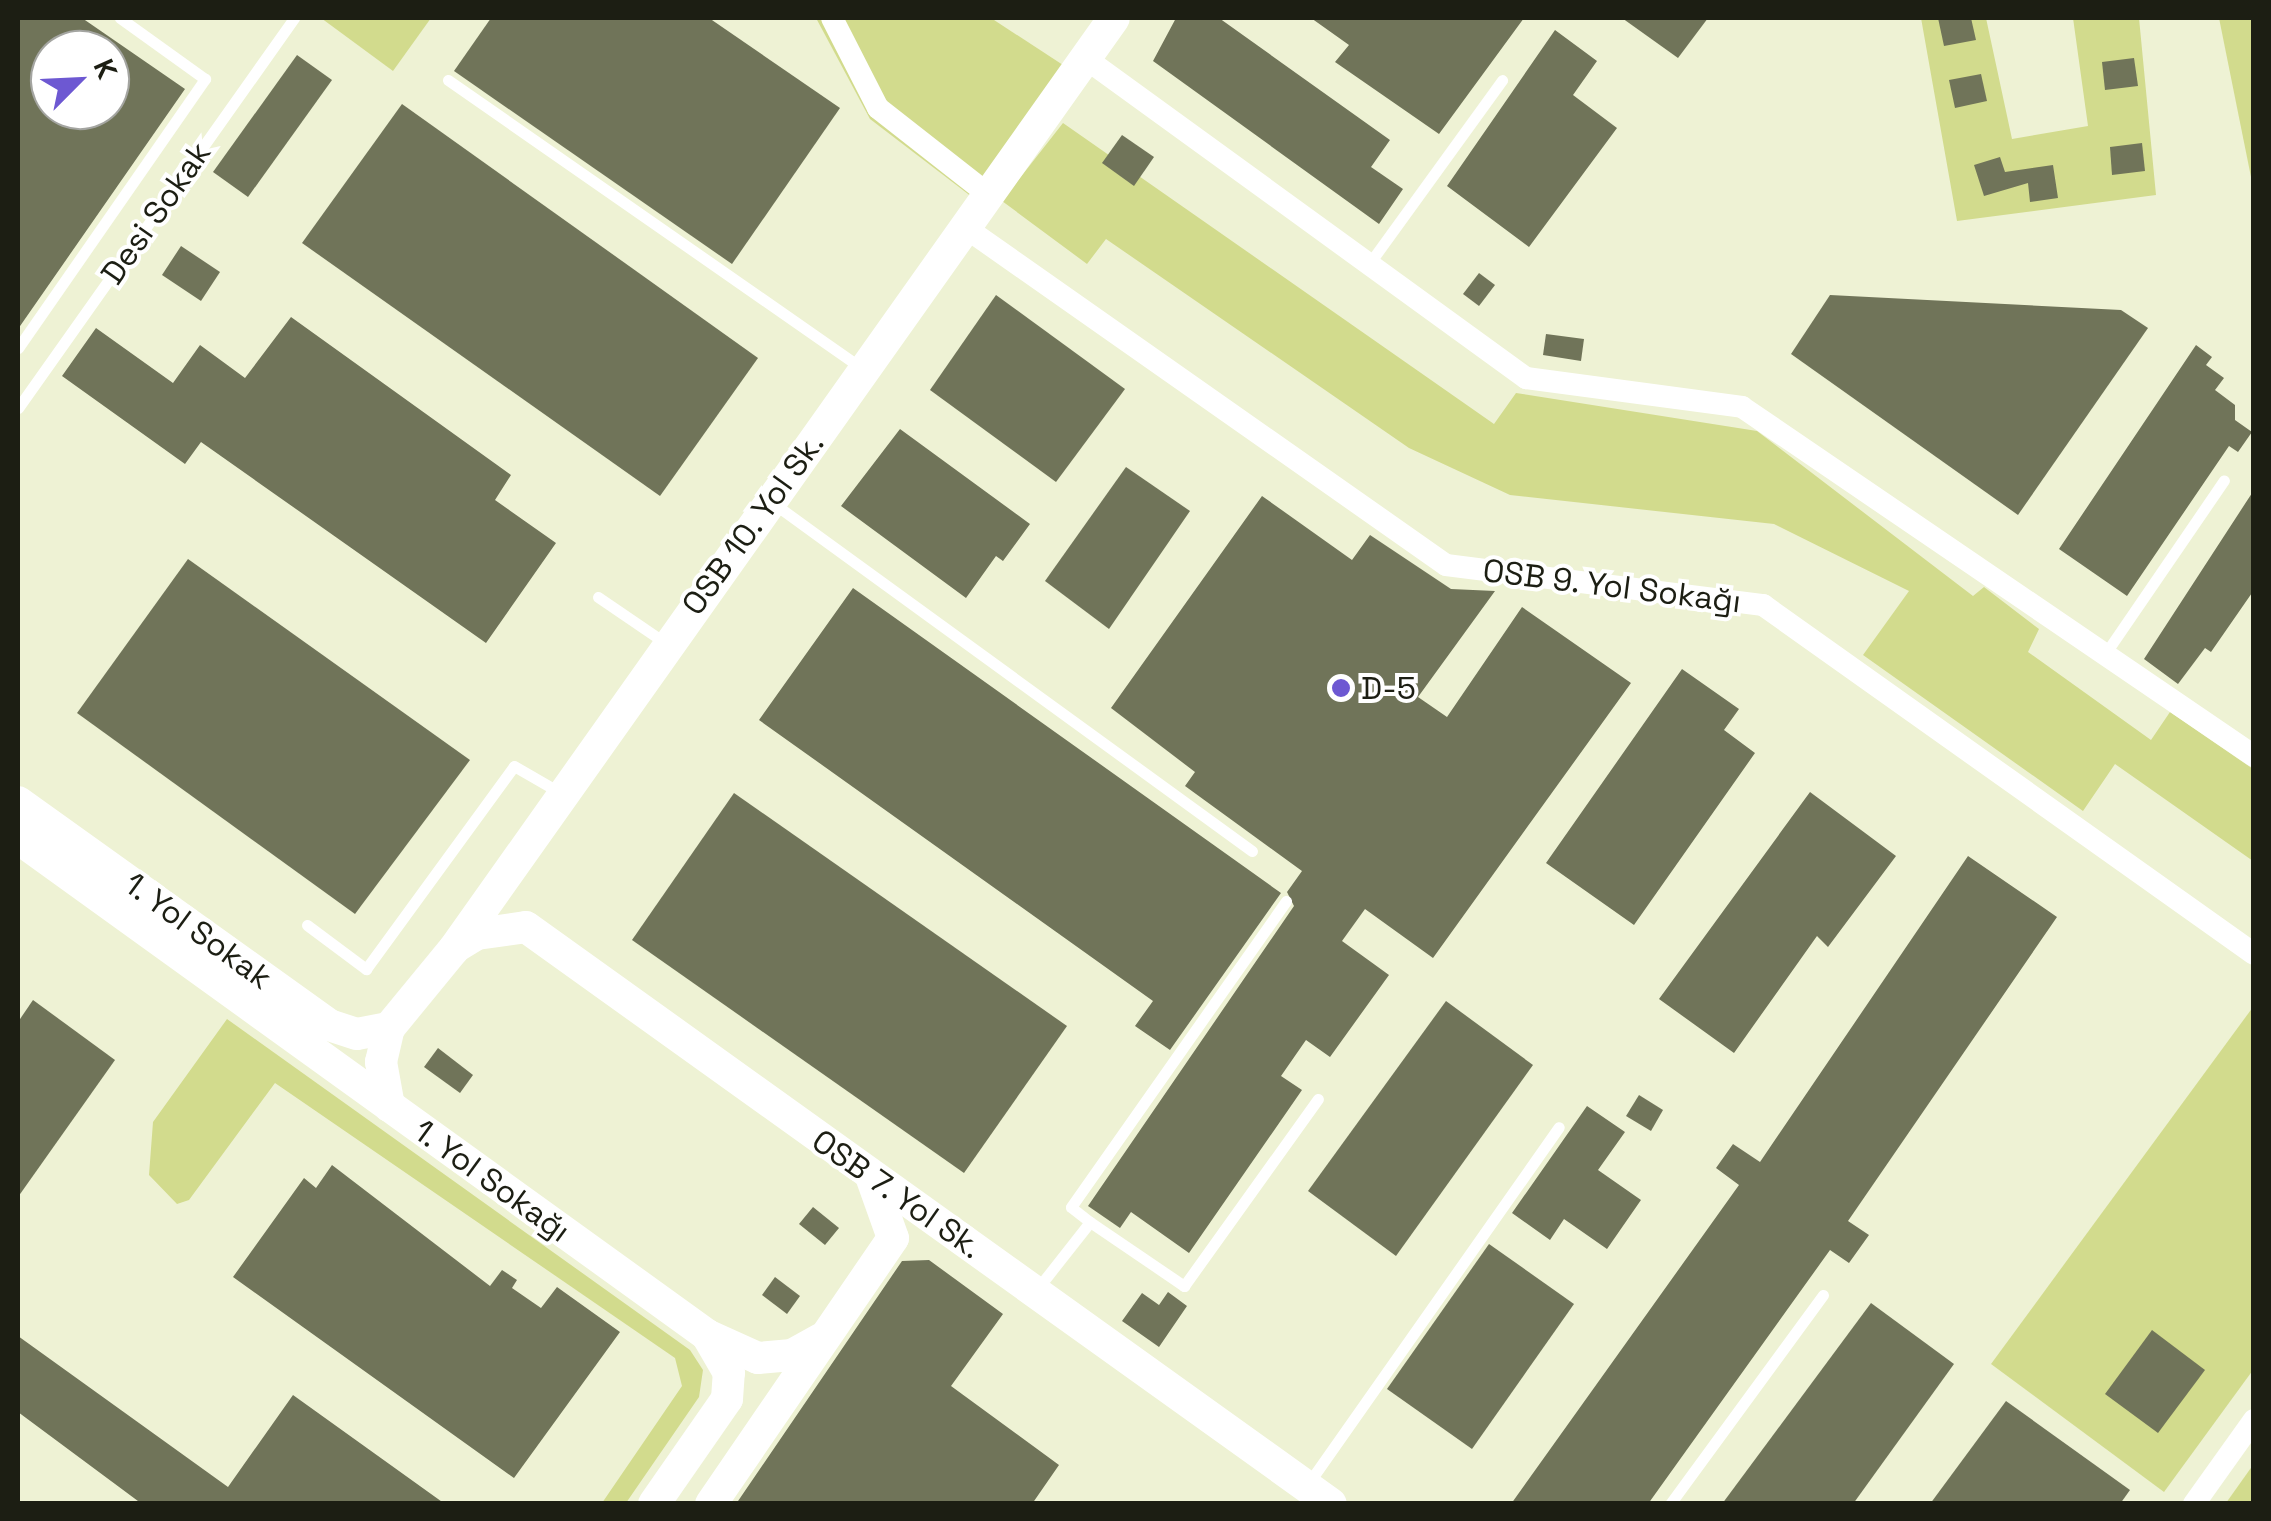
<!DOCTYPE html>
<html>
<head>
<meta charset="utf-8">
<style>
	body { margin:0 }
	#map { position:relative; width:2271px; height:1521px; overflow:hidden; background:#eef2d4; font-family:"Space Grotesk",sans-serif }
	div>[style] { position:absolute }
	.green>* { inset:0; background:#d2db8d }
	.building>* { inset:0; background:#707459 }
	.lane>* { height:11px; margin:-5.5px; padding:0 5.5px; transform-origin:5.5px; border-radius:5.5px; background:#fff }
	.street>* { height:22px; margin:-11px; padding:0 11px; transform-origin:11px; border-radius:11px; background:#fff }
	.secondary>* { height:32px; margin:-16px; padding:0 16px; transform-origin:16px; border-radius:16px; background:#fff }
	.dots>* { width:28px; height:28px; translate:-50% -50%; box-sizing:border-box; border:5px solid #fff; border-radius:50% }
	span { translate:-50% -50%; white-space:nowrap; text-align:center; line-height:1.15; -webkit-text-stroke:8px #fff; paint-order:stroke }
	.street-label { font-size:32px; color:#1c1e13 }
	.poi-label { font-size:32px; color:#1c1e13 }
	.left { translate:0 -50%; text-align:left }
	.frame { position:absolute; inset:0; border:20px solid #1c1e13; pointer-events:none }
	.north { position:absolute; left:30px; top:30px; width:100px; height:100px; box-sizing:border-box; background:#fff; border:2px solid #a4a5a1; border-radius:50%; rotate:66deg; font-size:28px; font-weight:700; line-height:40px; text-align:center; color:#1c1e13 }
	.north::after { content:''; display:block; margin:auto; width:35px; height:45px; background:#6d58d2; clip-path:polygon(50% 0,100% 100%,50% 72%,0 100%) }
</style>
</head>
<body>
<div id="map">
	<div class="green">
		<div style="clip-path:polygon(321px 18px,431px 18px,393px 71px)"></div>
		<div style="clip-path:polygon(816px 18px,991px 18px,1063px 65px,972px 197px,870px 119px)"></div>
		<div style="clip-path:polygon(1921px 18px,1986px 18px,2012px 139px,2088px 126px,2073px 18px,2139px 18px,2156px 195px,1957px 221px)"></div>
		<div style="clip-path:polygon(2219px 18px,2253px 18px,2253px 187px)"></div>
		<div style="clip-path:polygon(1063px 123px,1494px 424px,1516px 393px,1757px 431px,1973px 596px,1984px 587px,2039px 629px,2028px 652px,2151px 740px,2170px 712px,2253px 769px,2253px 861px,2115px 764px,2083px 811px,1863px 655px,1909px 591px,1774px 524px,1510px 495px,1409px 448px,1106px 239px,1087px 264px,1002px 201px)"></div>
		<div style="clip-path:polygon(2253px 1007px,2253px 1370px,2164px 1492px,1991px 1364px)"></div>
		<div style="clip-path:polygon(227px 1019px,690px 1350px,703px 1370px,699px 1397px,626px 1503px,602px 1503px,682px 1386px,675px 1358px,275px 1083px,189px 1200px,177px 1204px,149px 1175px,153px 1122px)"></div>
		<div style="clip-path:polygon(2253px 1465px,2253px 1503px,2226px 1503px)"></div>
	</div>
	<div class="building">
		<div style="clip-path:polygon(evenodd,18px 18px,82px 18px,185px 89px,18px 329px,18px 18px,50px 50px,110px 50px,110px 110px,50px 110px,50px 50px)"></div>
		<div style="clip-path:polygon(491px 18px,709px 18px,840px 108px,732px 264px,454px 71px)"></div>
		<div style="clip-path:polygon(1176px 18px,1219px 18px,1390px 140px,1371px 167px,1403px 189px,1379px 224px,1153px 61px)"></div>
		<div style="clip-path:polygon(1311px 18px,1524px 18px,1439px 134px,1335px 62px,1349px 45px)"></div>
		<div style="clip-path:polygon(1622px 18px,1708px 18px,1678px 58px)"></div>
		<div style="clip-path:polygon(1938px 18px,1971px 18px,1976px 40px,1944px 46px)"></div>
		<div style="clip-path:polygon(1555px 30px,1597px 61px,1573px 95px,1617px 128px,1529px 247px,1447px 186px)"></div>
		<div style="clip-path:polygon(297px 55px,332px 80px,248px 197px,213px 172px)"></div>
		<div style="clip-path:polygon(2134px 58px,2138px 86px,2105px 90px,2102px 62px)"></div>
		<div style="clip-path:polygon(1981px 74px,1987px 101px,1955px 108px,1949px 80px)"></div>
		<div style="clip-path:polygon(402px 104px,758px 358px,660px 496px,302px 243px)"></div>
		<div style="clip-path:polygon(1122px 135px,1154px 157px,1134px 186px,1102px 163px)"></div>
		<div style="clip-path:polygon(2142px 143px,2145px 171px,2112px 175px,2110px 147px)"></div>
		<div style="clip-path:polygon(2000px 157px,2005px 172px,2053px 165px,2058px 198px,2030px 202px,2028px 183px,1984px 196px,1974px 165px)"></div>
		<div style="clip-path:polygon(181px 246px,220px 272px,201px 301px,162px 275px)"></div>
		<div style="clip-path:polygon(1479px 273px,1495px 285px,1479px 306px,1463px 294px)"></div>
		<div style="clip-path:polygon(996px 295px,1125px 389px,1056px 482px,930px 390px)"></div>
		<div style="clip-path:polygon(1830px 295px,2121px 310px,2148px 328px,2018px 515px,1791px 354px)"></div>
		<div style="clip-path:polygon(291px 317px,511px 475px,495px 500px,556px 543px,486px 643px,201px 442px,185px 464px,62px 376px,96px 328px,173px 383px,200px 345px,245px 378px)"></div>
		<div style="clip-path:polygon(1546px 334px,1584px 339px,1581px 361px,1543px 355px)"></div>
		<div style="clip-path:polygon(2196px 345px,2212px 357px,2206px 365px,2224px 378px,2215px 390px,2235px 405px,2235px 420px,2252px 432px,2238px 452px,2229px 446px,2127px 596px,2059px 549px)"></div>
		<div style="clip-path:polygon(900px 429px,1030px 524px,1003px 561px,996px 556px,966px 598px,841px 506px)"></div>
		<div style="clip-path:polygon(1126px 467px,1190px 511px,1109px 629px,1045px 581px)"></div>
		<div style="clip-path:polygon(2254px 490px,2254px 590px,2211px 652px,2205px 648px,2178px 684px,2144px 659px)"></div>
		<div style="clip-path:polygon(1262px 496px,1352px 560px,1370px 535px,1451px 589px,1495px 591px,1418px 697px,1447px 717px,1522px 607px,1631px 683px,1433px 958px,1365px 909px,1342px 941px,1389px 975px,1330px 1057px,1306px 1040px,1281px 1076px,1302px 1090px,1189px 1253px,1131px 1212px,1120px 1228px,1088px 1206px,1294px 906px,1287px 892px,1302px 871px,1185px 786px,1195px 772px,1111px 708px)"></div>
		<div style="clip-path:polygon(188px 559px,470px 760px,355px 914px,77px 713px)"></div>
		<div style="clip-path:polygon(853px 588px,1281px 893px,1170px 1050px,1135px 1026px,1153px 1001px,759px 720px)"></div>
		<div style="clip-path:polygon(1682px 669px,1739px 709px,1724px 730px,1755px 753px,1634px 925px,1546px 863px)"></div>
		<div style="clip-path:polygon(1810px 792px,1896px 856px,1828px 947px,1817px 936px,1734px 1053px,1659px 999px)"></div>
		<div style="clip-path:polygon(734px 793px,1067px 1026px,964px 1173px,632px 940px)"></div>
		<div style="clip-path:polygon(1968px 856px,2057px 917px,1848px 1221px,1869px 1235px,1849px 1263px,1830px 1250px,1648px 1504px,1511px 1504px,1739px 1185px,1716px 1168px,1733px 1144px,1760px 1162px)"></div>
		<div style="clip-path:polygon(33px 1000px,115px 1060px,18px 1197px,18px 1022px)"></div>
		<div style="clip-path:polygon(1446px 1001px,1533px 1065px,1396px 1256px,1308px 1191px)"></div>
		<div style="clip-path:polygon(438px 1048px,473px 1075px,460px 1093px,424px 1067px)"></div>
		<div style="clip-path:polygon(1639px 1095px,1663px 1110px,1651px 1131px,1626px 1116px)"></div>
		<div style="clip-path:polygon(1587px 1106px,1625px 1132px,1598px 1170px,1641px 1200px,1607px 1249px,1564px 1219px,1550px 1240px,1512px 1213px)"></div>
		<div style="clip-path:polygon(332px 1165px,490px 1286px,502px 1270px,517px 1280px,512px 1288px,541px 1308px,557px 1287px,620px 1332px,514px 1478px,233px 1277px,304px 1178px,316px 1188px)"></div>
		<div style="clip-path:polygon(813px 1207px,839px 1228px,825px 1245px,799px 1224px)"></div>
		<div style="clip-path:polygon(1489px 1244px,1574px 1304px,1472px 1449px,1387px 1389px)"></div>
		<div style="clip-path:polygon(929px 1260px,1003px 1314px,951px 1386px,1059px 1465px,1032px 1504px,736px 1504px,902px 1261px)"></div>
		<div style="clip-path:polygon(775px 1277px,800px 1296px,787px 1314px,762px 1295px)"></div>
		<div style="clip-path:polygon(1168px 1292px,1187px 1306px,1159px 1347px,1122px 1321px,1142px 1293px,1159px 1305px)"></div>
		<div style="clip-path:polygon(1871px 1303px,1954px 1364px,1853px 1504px,1722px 1504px)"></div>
		<div style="clip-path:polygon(2152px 1330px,2205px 1370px,2158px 1433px,2105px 1394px)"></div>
		<div style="clip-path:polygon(18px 1336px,228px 1487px,293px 1395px,445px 1504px,142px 1504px,18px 1412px)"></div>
		<div style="clip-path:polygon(2006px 1401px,2130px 1490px,2120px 1504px,1930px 1504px)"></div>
	</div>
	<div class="lane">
		<div style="left:448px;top:80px;width:506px;rotate:34.85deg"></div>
		<div style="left:1369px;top:264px;width:227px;rotate:-54.1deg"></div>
		<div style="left:18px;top:348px;width:328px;rotate:-55.2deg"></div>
		<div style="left:205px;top:79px;width:105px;rotate:-144.3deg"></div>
		<div style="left:18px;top:408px;width:478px;rotate:-54.7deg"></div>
		<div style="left:773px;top:503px;width:592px;rotate:36deg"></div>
		<div style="left:598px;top:597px;width:83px;rotate:34.3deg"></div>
		<div style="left:2103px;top:657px;width:214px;rotate:-55.6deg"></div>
		<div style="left:307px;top:925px;width:74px;rotate:36.7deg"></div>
		<div style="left:366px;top:969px;width:251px;rotate:-53.9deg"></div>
		<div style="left:514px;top:766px;width:54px;rotate:29.9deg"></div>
		<div style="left:1090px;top:1222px;width:114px;rotate:34.2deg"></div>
		<div style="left:1184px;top:1286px;width:230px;rotate:-54.4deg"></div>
		<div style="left:1038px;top:1288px;width:84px;rotate:-51.8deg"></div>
		<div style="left:1090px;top:1222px;width:24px;rotate:-142deg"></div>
		<div style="left:1071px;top:1207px;width:374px;rotate:-54.9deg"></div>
		<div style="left:1308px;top:1484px;width:436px;rotate:-54.9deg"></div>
		<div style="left:1670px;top:1504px;width:259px;rotate:-53.8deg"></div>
	</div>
	<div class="street">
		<div style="left:832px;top:18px;width:101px;rotate:62.9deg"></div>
		<div style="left:878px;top:108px;width:141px;rotate:38.1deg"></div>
		<div style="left:1085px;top:58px;width:545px;rotate:35.97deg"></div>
		<div style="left:1526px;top:378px;width:218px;rotate:7.6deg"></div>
		<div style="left:1742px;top:407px;width:620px;rotate:34.28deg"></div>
		<div style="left:966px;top:228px;width:586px;rotate:35.07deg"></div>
		<div style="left:1446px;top:565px;width:320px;rotate:7.2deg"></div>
		<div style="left:1763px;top:605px;width:602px;rotate:35.4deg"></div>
		<div style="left:2194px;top:1504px;width:103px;rotate:-54.5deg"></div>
	</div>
	<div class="secondary">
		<div style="left:18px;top:802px;width:383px;rotate:35.6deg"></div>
		<div style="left:329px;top:1025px;width:29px;rotate:18deg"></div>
		<div style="left:357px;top:1034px;width:33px;rotate:-11deg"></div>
		<div style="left:18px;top:838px;width:850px;rotate:35.8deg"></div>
		<div style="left:707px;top:1335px;width:56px;rotate:24.3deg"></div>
		<div style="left:758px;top:1358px;width:34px;rotate:-5deg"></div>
		<div style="left:792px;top:1355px;width:33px;rotate:-29deg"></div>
		<div style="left:457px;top:946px;width:23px;rotate:-31deg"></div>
		<div style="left:477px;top:934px;width:49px;rotate:-8.1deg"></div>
		<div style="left:526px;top:927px;width:990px;rotate:35.63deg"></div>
		<div style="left:389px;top:1106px;width:45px;rotate:-100.3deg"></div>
		<div style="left:381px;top:1062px;width:35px;rotate:-77deg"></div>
		<div style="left:389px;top:1028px;width:102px;rotate:-50.6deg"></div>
		<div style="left:454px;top:949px;width:1141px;rotate:-54.67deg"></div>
		<div style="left:654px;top:1504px;width:128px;rotate:-55.2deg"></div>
		<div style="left:727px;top:1399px;width:26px;rotate:-86deg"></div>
		<div style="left:729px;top:1373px;width:44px;rotate:-120.1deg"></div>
		<div style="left:711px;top:1504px;width:322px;rotate:-55.6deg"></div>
		<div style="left:893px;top:1238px;width:63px;rotate:-109.6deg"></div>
	</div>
	<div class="dots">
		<div style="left:1341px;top:688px;background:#6d58d2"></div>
	</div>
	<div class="street-label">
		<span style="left:156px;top:213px;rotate:-55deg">Desi Sokak</span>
		<span style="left:753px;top:524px;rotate:-54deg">OSB 10. Yol Sk.</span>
		<span style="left:1612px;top:586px;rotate:7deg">OSB 9. Yol Sokağı</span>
		<span style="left:198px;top:931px;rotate:36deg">1. Yol Sokak</span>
		<span style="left:492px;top:1181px;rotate:36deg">1. Yol Sokağı</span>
		<span style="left:897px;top:1194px;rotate:35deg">OSB 7. Yol Sk.</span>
	</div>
	<div class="poi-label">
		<span class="left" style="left:1361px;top:688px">D-5</span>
	</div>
	<div class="frame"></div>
	<div class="north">K</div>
</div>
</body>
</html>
